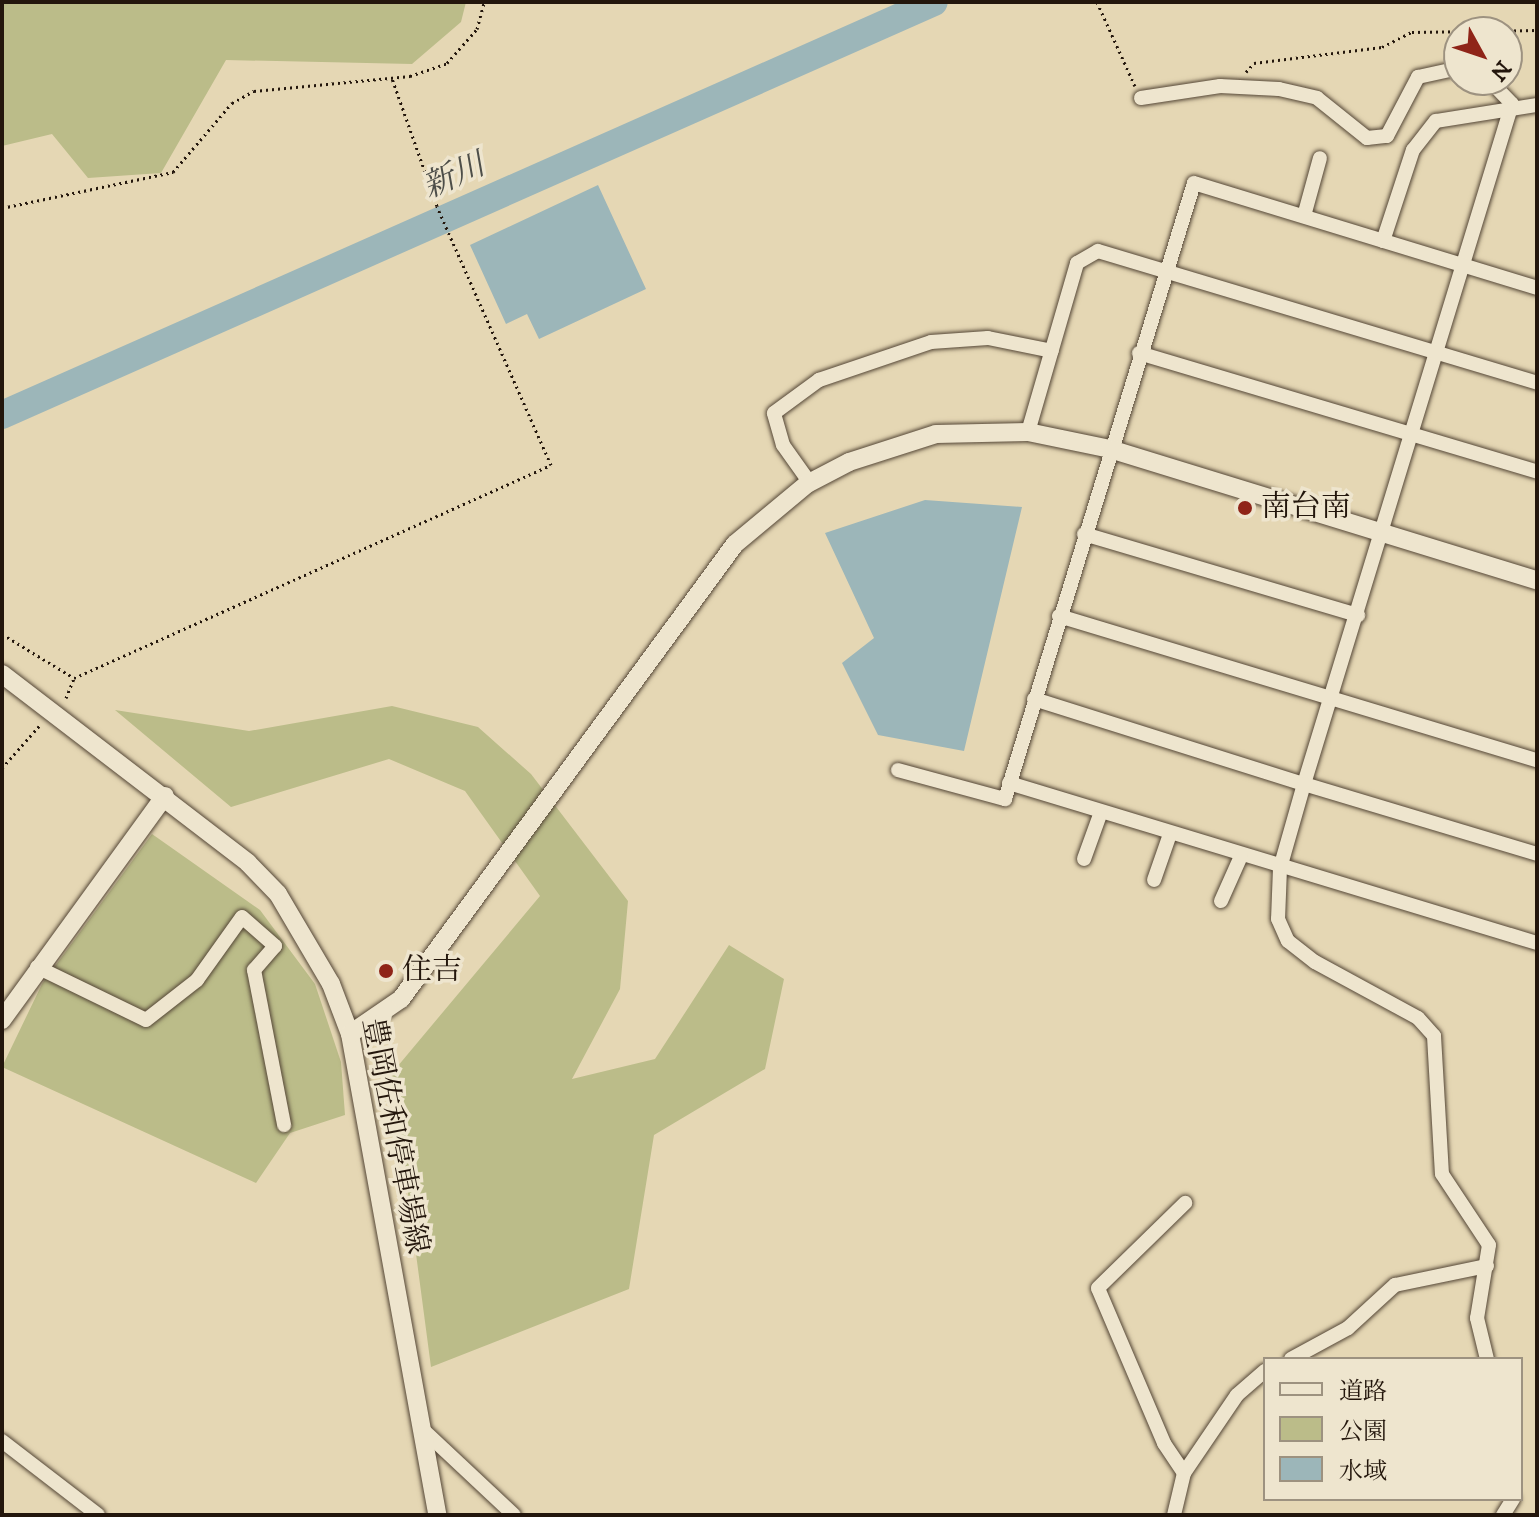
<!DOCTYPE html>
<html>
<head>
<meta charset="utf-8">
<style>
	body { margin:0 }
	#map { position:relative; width:1539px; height:1517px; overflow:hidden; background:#e5d7b4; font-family:"IM FELL DW Pica","Noto Serif JP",serif }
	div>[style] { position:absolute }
	.green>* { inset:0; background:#bbbc89 }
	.water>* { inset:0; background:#9cb6b9 }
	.river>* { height:28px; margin:-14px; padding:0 14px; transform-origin:14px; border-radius:14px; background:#9cb6b9 }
	.path>* { height:3px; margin-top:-1.5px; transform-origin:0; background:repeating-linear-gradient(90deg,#23160c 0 2px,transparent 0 6px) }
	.roads { filter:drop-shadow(0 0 2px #544636) drop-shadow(0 0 2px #544636) }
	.street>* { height:14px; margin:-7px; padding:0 7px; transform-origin:7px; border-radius:7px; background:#eee5ce }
	.secondary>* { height:18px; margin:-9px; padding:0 9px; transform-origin:9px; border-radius:9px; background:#eee5ce }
	.dots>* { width:22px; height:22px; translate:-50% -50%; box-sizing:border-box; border:4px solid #eee5ce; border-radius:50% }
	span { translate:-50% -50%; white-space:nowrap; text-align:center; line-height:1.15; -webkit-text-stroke:7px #eee5ce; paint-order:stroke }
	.poi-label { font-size:30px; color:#23160c }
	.left { translate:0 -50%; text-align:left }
	.street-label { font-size:30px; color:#23160c }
	.water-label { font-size:32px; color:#4d4e49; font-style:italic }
	.frame { position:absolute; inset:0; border:4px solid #23160c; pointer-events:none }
	.legend { position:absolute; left:1263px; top:1357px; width:260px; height:144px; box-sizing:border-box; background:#eee5ce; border:2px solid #9d9280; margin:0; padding:10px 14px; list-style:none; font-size:24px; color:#23160c }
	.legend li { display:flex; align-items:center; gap:16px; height:40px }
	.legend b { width:40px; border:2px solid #9d9280 }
	.north { position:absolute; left:1443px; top:16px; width:80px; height:80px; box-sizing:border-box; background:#eee5ce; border:2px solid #9d9280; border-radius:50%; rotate:130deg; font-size:22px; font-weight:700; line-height:32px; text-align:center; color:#23160c }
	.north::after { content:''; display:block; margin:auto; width:28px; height:36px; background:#8f2418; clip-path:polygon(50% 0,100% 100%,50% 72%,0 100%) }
</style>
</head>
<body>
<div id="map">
	<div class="green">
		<div style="clip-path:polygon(2px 2px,466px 2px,461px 22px,412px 64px,226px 60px,161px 173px,88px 178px,52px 134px,2px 146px)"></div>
		<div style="clip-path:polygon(392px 706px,478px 727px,531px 774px,628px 901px,620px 989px,572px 1079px,655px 1059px,729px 945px,784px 979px,765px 1069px,654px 1135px,629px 1289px,431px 1367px,392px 1073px,540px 896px,465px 791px,389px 759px,231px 807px,115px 710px,249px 731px)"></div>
		<div style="clip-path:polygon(152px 834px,260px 910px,315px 984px,341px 1062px,345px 1115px,290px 1133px,256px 1183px,2px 1067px,42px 984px)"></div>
	</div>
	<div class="water">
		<div style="clip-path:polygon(598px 185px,646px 289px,539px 339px,527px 314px,506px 324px,470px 245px)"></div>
		<div style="clip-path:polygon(925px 500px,1022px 507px,964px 751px,878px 735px,842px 663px,874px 638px,825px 533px)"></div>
	</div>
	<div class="river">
		<div style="left:2px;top:415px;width:1019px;rotate:-23.9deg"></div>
	</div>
	<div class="path">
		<div style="left:1097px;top:2px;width:92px;rotate:65.7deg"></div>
		<div style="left:1246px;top:72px;width:12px;rotate:-48deg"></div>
		<div style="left:1254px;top:63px;width:129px;rotate:-7.1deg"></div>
		<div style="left:1382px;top:47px;width:34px;rotate:-27deg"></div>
		<div style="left:1412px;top:32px;width:125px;rotate:-0.9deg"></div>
		<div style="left:2px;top:208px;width:175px;rotate:-11.9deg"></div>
		<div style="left:173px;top:172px;width:91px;rotate:-49.5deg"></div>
		<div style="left:232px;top:103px;width:25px;rotate:-29deg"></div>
		<div style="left:254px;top:91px;width:157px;rotate:-5.5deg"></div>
		<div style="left:410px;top:76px;width:39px;rotate:-19deg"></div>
		<div style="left:447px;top:63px;width:45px;rotate:-48.6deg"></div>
		<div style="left:477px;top:29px;width:28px;rotate:-75deg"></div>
		<div style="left:2px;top:634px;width:84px;rotate:31.4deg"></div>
		<div style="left:74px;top:678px;width:522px;rotate:-24.06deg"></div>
		<div style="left:551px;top:465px;width:283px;rotate:-113.8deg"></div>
		<div style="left:437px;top:206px;width:136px;rotate:-109.4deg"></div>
		<div style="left:66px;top:698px;width:22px;rotate:-68deg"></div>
		<div style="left:2px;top:768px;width:57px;rotate:-48.5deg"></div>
	</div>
	<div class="roads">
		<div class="street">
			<div style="left:1489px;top:80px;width:33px;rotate:46deg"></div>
			<div style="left:1512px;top:104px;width:711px;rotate:107.01deg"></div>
			<div style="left:1304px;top:784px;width:243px;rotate:16.7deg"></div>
			<div style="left:1141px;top:98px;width:80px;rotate:-8.6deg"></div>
			<div style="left:1220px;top:86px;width:59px;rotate:2.9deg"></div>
			<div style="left:1279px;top:89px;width:39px;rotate:13deg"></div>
			<div style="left:1317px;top:98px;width:64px;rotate:38.7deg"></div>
			<div style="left:1367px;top:138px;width:20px;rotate:-6deg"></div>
			<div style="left:1387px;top:136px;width:67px;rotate:-62.3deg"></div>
			<div style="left:1418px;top:77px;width:42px;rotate:-12.4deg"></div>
			<div style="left:1304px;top:216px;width:60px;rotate:-74.6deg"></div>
			<div style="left:1383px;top:241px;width:96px;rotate:-71.8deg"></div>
			<div style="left:1413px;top:150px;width:37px;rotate:-52deg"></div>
			<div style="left:1436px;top:121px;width:102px;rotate:-9deg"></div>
			<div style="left:1139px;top:353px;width:415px;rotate:16.6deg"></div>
			<div style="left:1028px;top:432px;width:176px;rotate:-73.8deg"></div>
			<div style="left:1077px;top:263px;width:24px;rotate:-30deg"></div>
			<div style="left:1098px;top:251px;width:458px;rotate:16.7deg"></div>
			<div style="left:810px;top:483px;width:47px;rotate:-125.4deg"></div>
			<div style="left:783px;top:445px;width:33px;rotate:-106deg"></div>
			<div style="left:774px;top:413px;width:56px;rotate:-36.3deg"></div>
			<div style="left:819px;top:380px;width:118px;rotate:-18.7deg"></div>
			<div style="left:931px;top:342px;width:57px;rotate:-4deg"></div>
			<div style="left:988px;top:338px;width:65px;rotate:11.5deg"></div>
			<div style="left:1084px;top:534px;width:286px;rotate:16.5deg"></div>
			<div style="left:1059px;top:616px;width:499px;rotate:16.8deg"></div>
			<div style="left:1034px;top:699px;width:283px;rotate:17.5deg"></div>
			<div style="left:1304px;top:784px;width:87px;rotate:105.9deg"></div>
			<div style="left:1280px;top:868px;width:51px;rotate:92.2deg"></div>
			<div style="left:1278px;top:919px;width:24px;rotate:66deg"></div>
			<div style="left:1288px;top:941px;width:34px;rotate:38deg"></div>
			<div style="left:1315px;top:962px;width:117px;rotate:28.5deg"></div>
			<div style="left:1418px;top:1018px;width:24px;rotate:48deg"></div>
			<div style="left:1434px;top:1036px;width:138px;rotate:86.7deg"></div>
			<div style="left:1442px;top:1174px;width:85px;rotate:56.5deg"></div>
			<div style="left:1489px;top:1245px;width:74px;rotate:99.3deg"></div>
			<div style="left:1477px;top:1318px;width:42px;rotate:76.3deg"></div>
			<div style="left:898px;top:770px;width:111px;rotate:15.2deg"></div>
			<div style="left:1005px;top:799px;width:644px;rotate:-72.94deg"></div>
			<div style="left:1194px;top:183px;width:359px;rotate:17deg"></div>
			<div style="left:1009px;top:783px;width:552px;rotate:16.86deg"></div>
			<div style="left:1084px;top:859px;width:50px;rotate:-70.1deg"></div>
			<div style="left:1154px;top:880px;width:49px;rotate:-70.8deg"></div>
			<div style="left:1221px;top:901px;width:49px;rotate:-66deg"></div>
			<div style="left:37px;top:967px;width:121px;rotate:25.9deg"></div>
			<div style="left:146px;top:1020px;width:65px;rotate:-38.1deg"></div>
			<div style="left:197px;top:980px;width:77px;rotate:-54.5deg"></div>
			<div style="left:242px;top:917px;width:44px;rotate:41.3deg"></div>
			<div style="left:275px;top:946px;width:32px;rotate:131deg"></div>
			<div style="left:254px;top:970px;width:158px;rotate:79deg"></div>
			<div style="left:1291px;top:1359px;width:65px;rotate:-28.5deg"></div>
			<div style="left:1348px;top:1328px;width:64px;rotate:-42.5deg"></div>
			<div style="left:1395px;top:1285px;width:94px;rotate:-11.7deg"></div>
			<div style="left:421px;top:1428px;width:127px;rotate:43.1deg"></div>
			<div style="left:2px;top:1441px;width:121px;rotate:37.6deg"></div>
			<div style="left:1184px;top:1473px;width:36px;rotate:-124deg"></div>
			<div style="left:1164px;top:1443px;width:168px;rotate:-113.1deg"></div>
			<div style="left:1098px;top:1288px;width:122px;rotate:-44.3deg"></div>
			<div style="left:1174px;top:1515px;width:43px;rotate:-76.6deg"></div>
			<div style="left:1184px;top:1473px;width:94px;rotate:-55.8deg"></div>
			<div style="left:1237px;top:1395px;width:37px;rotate:-41deg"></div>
			<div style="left:1503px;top:1515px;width:19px;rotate:-58deg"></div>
		</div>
		<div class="secondary">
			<div style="left:2px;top:674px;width:310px;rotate:37.5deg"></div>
			<div style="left:248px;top:863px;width:43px;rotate:45.9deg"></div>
			<div style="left:278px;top:894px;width:104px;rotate:59.5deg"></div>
			<div style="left:331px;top:984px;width:53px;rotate:69.2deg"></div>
			<div style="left:350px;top:1034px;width:489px;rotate:79.7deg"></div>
			<div style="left:2px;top:1020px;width:277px;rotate:-54deg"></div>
			<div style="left:350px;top:1034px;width:62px;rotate:-34.5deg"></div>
			<div style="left:401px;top:999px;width:564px;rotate:-53.72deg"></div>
			<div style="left:735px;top:544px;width:94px;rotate:-39.8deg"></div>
			<div style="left:807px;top:484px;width:47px;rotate:-27.6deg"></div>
			<div style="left:849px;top:462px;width:91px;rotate:-17.8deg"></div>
			<div style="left:936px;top:434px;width:92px;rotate:-1.2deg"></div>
			<div style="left:1028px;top:432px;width:84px;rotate:11.7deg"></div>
			<div style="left:1110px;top:449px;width:447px;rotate:17.1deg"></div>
		</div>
	</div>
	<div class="dots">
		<div style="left:1245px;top:508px;background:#8f2418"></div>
		<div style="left:386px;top:971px;background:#8f2418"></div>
	</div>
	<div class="poi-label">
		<span class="left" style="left:1261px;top:508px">南台南</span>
		<span class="left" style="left:402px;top:971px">住吉</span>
	</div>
	<div class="street-label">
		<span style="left:394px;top:1136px;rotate:79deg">豊岡佐和停車場線</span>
	</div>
	<div class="water-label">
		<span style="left:454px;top:177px;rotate:-24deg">新川</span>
	</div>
	<div class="frame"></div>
	<ul class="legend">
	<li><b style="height:10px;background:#eee5ce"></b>道路</li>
	<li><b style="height:22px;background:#bbbc89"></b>公園</li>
	<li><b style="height:22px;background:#9cb6b9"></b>水域</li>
	</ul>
	<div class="north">N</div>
</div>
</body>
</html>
